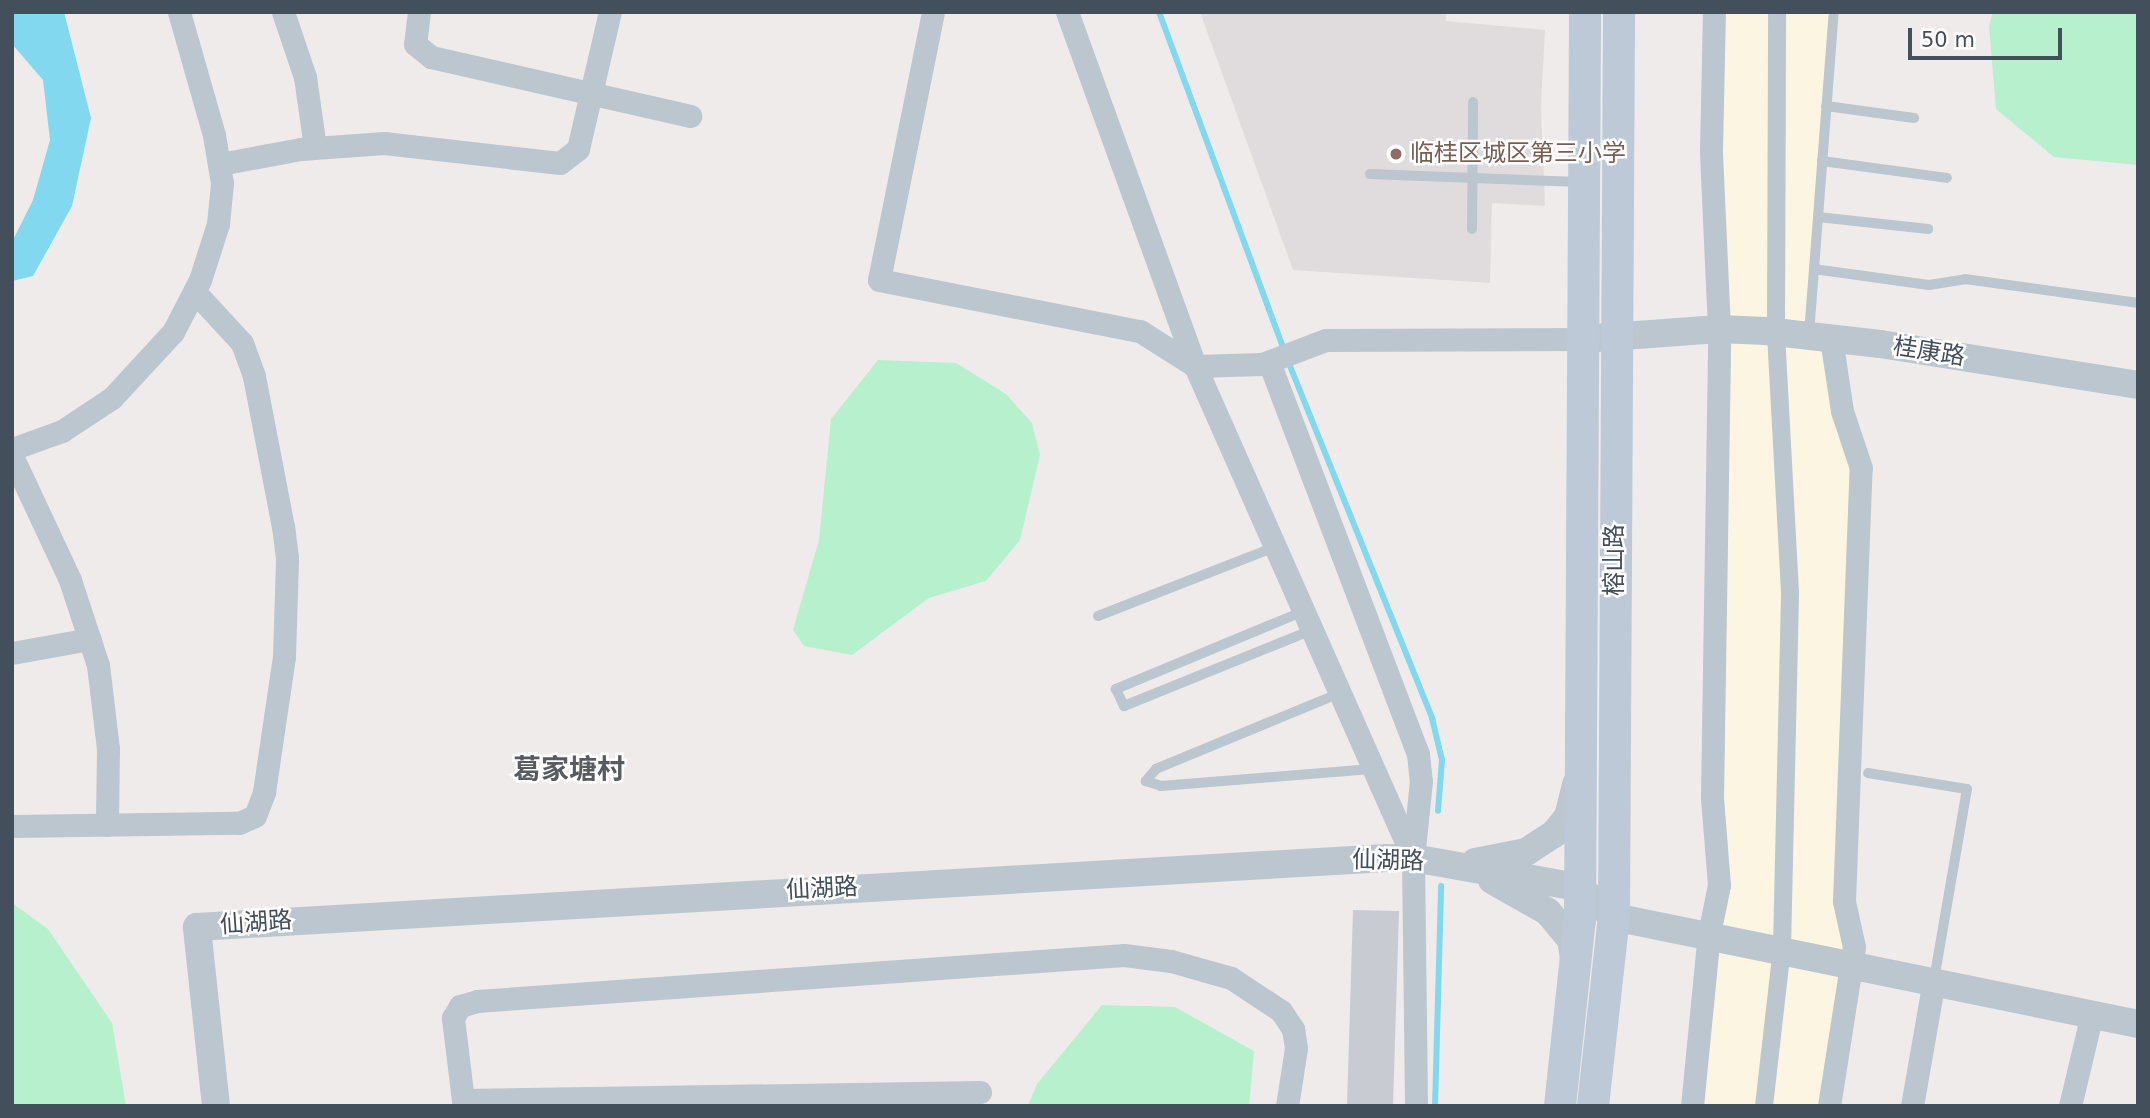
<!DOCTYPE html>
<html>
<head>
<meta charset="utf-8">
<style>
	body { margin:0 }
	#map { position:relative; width:2150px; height:1118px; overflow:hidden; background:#efebeb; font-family:"DejaVu Sans","Noto Sans SC",sans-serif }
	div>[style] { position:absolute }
	.commercial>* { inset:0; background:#fcf5e2 }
	.education>* { inset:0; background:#e0dcdd }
	.green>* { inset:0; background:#b6f0cc }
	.water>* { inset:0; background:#81d8ef }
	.stream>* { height:6px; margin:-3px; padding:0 3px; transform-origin:3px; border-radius:3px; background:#81d8ef }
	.building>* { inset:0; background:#c8cbd1 }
	.service>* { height:10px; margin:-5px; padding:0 5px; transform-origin:5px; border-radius:5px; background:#bbc6cf }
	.pedestrian>* { height:18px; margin:-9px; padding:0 9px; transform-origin:9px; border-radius:9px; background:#bbc6cf }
	.minor>* { height:23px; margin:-11.5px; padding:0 11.5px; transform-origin:11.5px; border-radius:11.5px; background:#bbc6cf }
	.tertiary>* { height:28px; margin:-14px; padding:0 14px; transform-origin:14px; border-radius:14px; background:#bbc6cf }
	.secondary>* { height:32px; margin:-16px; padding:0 16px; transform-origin:16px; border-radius:16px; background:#bdc9d6 }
	.dots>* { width:19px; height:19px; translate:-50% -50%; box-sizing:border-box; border:4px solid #fff; border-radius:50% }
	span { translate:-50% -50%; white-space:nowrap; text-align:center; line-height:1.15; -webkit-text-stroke:5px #fff; paint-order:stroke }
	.education-label { font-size:24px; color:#785e54 }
	.left { translate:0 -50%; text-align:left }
	.street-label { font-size:24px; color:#434f5a }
	.quarter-label { font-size:28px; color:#585c61; font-weight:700 }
	.frame { position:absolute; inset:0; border:14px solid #434f5a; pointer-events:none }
	.scale { position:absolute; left:1908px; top:28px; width:154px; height:32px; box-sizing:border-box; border:4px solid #434f5a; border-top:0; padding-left:9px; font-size:21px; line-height:24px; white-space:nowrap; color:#434f5a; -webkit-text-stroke:5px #fff; paint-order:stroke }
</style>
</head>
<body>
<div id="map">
	<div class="commercial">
		<div style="clip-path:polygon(1714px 12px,1834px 12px,1809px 336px,1831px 338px,1856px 449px,1846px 911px,1829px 1106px,1692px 1106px,1709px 934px)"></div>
	</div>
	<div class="education">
		<div style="clip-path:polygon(1200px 12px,1446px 12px,1446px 21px,1545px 30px,1541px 105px,1545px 206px,1492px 203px,1490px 283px,1293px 270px)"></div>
	</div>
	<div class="green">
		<div style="clip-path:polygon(1993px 12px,2138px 12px,2138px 165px,2054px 157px,1996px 109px,1989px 26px)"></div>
		<div style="clip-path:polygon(878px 360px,956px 363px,1006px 394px,1032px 423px,1040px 455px,1020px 540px,986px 581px,929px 598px,852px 655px,804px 646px,793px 630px,819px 540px,831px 419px)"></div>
		<div style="clip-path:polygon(12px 903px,48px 929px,112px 1023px,126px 1106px,12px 1106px)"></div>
		<div style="clip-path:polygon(1102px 1005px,1175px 1007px,1254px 1051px,1249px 1106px,1028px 1106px,1037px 1084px)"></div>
	</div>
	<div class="water">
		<div style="clip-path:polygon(12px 12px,64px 12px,91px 118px,72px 206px,33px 276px,12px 281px,12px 242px,33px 200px,50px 140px,43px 80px,12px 44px)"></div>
	</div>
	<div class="stream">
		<div style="left:1159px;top:12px;width:357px;rotate:69.7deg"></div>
		<div style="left:1290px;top:366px;width:380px;rotate:68deg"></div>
		<div style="left:1432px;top:718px;width:43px;rotate:76.6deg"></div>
		<div style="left:1442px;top:760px;width:51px;rotate:94.5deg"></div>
		<div style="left:1435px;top:1106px;width:220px;rotate:-88.4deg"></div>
	</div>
	<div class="building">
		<div style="clip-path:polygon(1353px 910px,1399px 911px,1393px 1106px,1347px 1106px)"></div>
	</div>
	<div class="service">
		<div style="left:1826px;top:106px;width:89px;rotate:7.8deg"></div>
		<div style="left:1822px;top:161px;width:126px;rotate:7.7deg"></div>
		<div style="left:1370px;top:174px;width:211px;rotate:2.2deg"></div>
		<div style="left:1818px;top:217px;width:111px;rotate:6.2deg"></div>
		<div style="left:1472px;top:229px;width:127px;rotate:-89.5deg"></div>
		<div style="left:1814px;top:269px;width:116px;rotate:7.9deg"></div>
		<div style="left:1929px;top:285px;width:36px;rotate:-9deg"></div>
		<div style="left:1965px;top:279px;width:175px;rotate:7.9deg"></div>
		<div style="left:1809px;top:334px;width:323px;rotate:-85.6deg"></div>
		<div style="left:1304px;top:611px;width:204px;rotate:157.5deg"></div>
		<div style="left:1116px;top:689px;width:19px;rotate:65deg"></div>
		<div style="left:1124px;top:706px;width:203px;rotate:-22deg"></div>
		<div style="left:1098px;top:616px;width:190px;rotate:-21.3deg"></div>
		<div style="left:1340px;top:693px;width:199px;rotate:157.6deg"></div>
		<div style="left:1156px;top:769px;width:16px;rotate:130deg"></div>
		<div style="left:1146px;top:781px;width:16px;rotate:18deg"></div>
		<div style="left:1161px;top:786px;width:214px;rotate:-4.6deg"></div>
		<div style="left:1868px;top:773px;width:100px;rotate:9.2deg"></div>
		<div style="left:1967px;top:789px;width:194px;rotate:99.8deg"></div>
	</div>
	<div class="pedestrian">
		<div style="left:1764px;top:1106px;width:159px;rotate:-83.5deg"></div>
		<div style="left:1782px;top:948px;width:356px;rotate:-88.7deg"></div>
		<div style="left:1790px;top:592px;width:260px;rotate:-93.1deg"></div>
		<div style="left:1776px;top:332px;width:320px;rotate:-89.8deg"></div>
	</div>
	<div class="minor">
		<div style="left:283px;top:12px;width:69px;rotate:71.3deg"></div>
		<div style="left:305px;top:77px;width:71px;rotate:81.9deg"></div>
		<div style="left:419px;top:12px;width:32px;rotate:97deg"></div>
		<div style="left:415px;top:44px;width:21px;rotate:39deg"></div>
		<div style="left:431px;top:57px;width:266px;rotate:12.8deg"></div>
		<div style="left:933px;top:12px;width:273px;rotate:101.4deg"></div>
		<div style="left:879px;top:280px;width:266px;rotate:11.1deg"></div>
		<div style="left:1140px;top:331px;width:65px;rotate:32.5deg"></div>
		<div style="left:1195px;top:366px;width:67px;rotate:-1.7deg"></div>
		<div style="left:1262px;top:364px;width:68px;rotate:-20.6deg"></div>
		<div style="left:1326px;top:340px;width:257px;rotate:-0.2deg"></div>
		<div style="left:1067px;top:12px;width:376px;rotate:70.1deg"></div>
		<div style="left:1195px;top:366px;width:538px;rotate:66.1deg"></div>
		<div style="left:220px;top:164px;width:82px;rotate:-10.5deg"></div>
		<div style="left:301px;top:149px;width:83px;rotate:-4.1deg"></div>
		<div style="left:384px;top:143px;width:177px;rotate:6.5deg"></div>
		<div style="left:560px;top:163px;width:23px;rotate:-38deg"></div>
		<div style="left:578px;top:149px;width:141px;rotate:-76.9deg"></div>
		<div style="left:1269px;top:362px;width:419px;rotate:69.2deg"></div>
		<div style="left:1418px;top:754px;width:27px;rotate:84deg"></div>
		<div style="left:1421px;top:781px;width:77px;rotate:95.9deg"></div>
		<div style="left:1413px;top:858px;width:248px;rotate:89.3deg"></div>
		<div style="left:12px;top:449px;width:53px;rotate:-19.8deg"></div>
		<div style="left:62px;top:431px;width:60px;rotate:-33.4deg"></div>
		<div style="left:112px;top:398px;width:90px;rotate:-47.3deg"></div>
		<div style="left:173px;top:332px;width:59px;rotate:-62.6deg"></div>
		<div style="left:200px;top:280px;width:59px;rotate:-72.2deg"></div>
		<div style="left:218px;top:224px;width:41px;rotate:-84.4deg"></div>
		<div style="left:222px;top:183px;width:49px;rotate:-99.5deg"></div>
		<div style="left:214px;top:135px;width:128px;rotate:-105.9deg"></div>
		<div style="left:12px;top:456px;width:137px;rotate:64.9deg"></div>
		<div style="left:70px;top:580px;width:89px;rotate:71.8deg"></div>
		<div style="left:98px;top:665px;width:85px;rotate:83.2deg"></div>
		<div style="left:108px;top:749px;width:76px;rotate:90.8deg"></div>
		<div style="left:12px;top:653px;width:79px;rotate:-10.2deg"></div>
		<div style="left:12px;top:826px;width:227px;rotate:-0.8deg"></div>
		<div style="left:239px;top:823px;width:17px;rotate:-24deg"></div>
		<div style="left:255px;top:816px;width:26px;rotate:-69deg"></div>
		<div style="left:264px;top:792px;width:137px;rotate:-81.6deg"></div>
		<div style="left:284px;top:656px;width:98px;rotate:-88.2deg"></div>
		<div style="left:287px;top:558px;width:31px;rotate:-97deg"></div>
		<div style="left:283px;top:527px;width:154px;rotate:-100.9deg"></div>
		<div style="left:254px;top:376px;width:35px;rotate:-110deg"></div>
		<div style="left:242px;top:343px;width:69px;rotate:-132.7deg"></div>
		<div style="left:980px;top:1092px;width:517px;rotate:179.11deg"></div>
		<div style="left:463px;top:1100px;width:83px;rotate:-97deg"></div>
		<div style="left:453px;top:1018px;width:14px;rotate:-60deg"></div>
		<div style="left:460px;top:1006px;width:18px;rotate:-16deg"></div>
		<div style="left:477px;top:1001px;width:649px;rotate:-4.07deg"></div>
		<div style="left:1124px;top:955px;width:47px;rotate:7.3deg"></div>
		<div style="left:1171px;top:961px;width:62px;rotate:15.8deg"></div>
		<div style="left:1231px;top:978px;width:60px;rotate:33.4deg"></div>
		<div style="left:1281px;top:1011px;width:22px;rotate:56deg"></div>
		<div style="left:1293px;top:1029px;width:19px;rotate:81deg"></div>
		<div style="left:1296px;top:1048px;width:59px;rotate:98.8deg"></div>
		<div style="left:1692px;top:1106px;width:173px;rotate:-84.4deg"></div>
		<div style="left:1709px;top:934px;width:50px;rotate:-78.5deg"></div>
		<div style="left:1719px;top:885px;width:87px;rotate:-94.6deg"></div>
		<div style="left:1712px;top:798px;width:469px;rotate:-89.1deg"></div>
		<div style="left:1719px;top:329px;width:177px;rotate:-92.6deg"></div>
		<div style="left:1711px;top:152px;width:140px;rotate:-88.8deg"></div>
		<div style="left:1829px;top:1106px;width:161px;rotate:-81.1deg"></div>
		<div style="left:1854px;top:947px;width:47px;rotate:-102.3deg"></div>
		<div style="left:1844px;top:901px;width:433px;rotate:-87.8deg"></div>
		<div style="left:1861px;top:468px;width:60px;rotate:-108.4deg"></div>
		<div style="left:1842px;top:411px;width:74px;rotate:-98.6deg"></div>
		<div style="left:1912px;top:1106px;width:128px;rotate:-80.1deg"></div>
		<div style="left:2070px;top:1106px;width:95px;rotate:-76.6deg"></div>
	</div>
	<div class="tertiary">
		<div style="left:1583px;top:339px;width:136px;rotate:-4.2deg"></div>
		<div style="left:1719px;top:329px;width:47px;rotate:2.4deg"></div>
		<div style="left:1766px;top:331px;width:115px;rotate:6.5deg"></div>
		<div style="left:1880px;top:344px;width:261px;rotate:9deg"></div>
		<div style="left:1475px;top:862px;width:52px;rotate:-11.1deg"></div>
		<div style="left:1526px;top:852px;width:33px;rotate:-33deg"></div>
		<div style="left:1554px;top:834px;width:22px;rotate:-51deg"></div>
		<div style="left:1568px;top:817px;width:34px;rotate:-76deg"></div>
		<div style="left:1492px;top:880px;width:64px;rotate:29.7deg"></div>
		<div style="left:1548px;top:912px;width:35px;rotate:50deg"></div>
		<div style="left:1571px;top:939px;width:24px;rotate:81deg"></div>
		<div style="left:216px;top:1106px;width:180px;rotate:-96.1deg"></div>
		<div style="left:197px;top:927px;width:1192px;rotate:-3.32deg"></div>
		<div style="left:1387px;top:858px;width:26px"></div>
		<div style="left:1413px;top:858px;width:168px;rotate:10deg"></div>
		<div style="left:1578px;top:887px;width:47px;rotate:39.8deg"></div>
		<div style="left:1614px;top:917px;width:535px;rotate:11.54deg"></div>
	</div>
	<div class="secondary">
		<div style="left:1560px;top:1106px;width:187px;rotate:-83.9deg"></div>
		<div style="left:1580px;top:920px;width:908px;rotate:-89.68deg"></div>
		<div style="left:1593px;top:1106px;width:190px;rotate:-83.7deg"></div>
		<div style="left:1614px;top:917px;width:905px;rotate:-89.68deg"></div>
	</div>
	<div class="dots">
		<div style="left:1396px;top:154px;background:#8d6e63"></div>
	</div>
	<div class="education-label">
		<span class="left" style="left:1410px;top:154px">临桂区城区第三小学</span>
	</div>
	<div class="street-label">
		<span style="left:1929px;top:352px;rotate:9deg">桂康路</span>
		<span style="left:1615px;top:560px;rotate:-90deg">榕山路</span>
		<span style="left:1388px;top:861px;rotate:1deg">仙湖路</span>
		<span style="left:822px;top:889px;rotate:-3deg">仙湖路</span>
		<span style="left:256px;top:923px;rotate:-4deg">仙湖路</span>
	</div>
	<div class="quarter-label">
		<span style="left:569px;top:770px">葛家塘村</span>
	</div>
	<div class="frame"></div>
	<div class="scale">50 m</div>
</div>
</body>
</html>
